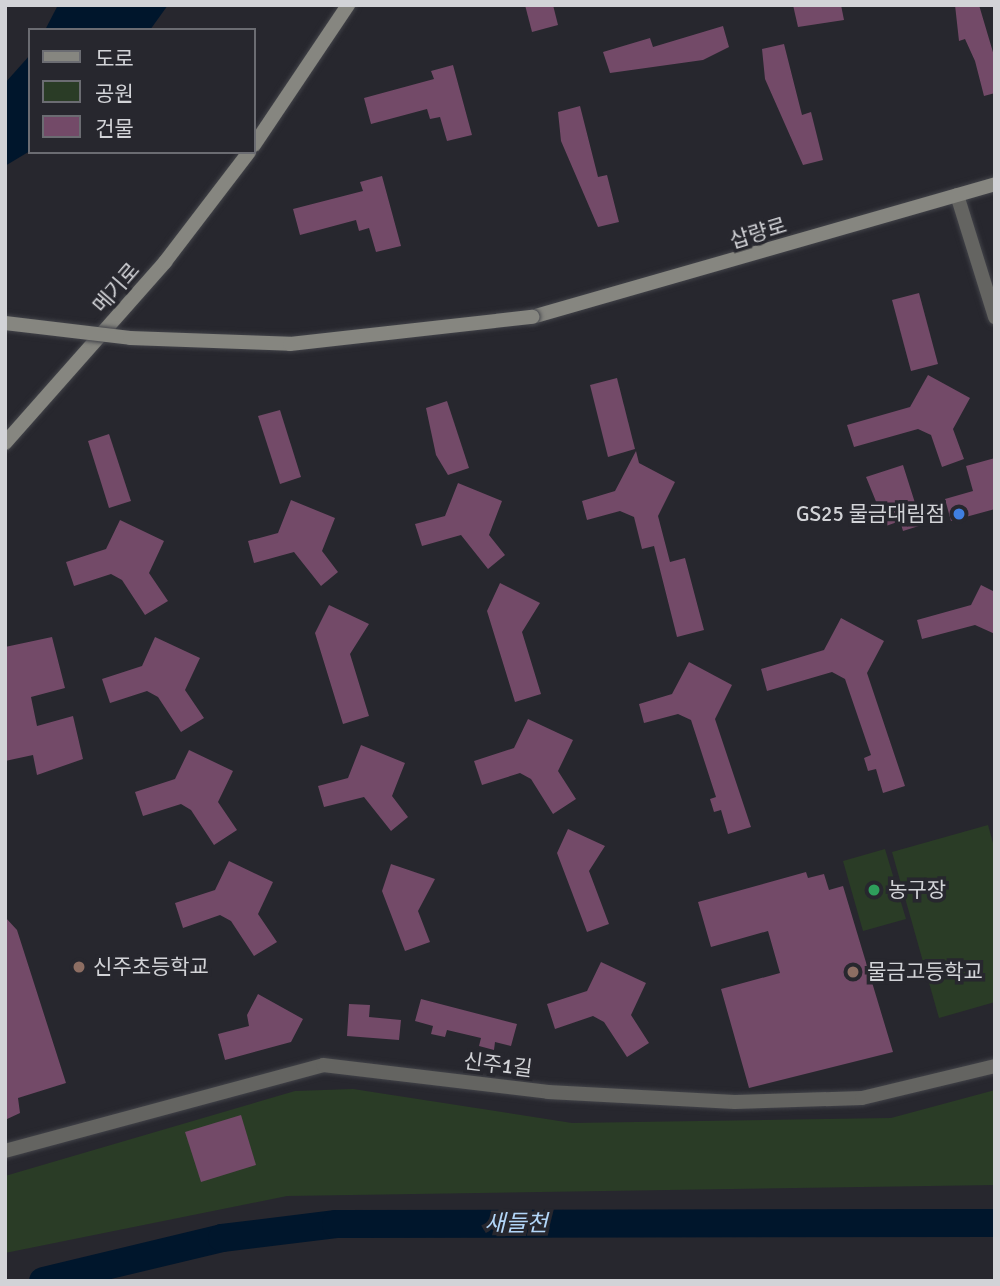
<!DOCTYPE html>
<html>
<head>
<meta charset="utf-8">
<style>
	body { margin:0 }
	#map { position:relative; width:1000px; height:1286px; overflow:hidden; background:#27272e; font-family:Signika,"Noto Sans KR",sans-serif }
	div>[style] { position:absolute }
	.green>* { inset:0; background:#2a3c26 }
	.water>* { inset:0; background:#00162c }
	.river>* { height:28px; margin:-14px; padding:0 14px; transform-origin:14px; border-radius:14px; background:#00162c }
	.building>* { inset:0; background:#734a68 }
	.roads { filter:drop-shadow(0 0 2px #424349) drop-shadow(0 0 2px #424349) }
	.street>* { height:14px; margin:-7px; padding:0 7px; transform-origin:7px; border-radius:7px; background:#646461 }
	.secondary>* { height:14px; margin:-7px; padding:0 7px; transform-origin:7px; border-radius:7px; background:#868680 }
	.bridges { filter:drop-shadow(0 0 2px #424349) drop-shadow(0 0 2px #424349) }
	.secondary-bridge>* { height:14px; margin:-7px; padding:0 7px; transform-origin:7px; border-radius:7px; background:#868680 }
	.dots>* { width:19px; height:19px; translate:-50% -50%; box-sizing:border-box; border:4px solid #27272e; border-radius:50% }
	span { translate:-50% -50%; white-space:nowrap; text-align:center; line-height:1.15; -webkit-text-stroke:7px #27272e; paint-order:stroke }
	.street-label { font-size:21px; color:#d2d3d7 }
	.poi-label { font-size:21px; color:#d2d3d7 }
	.right { translate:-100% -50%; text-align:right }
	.left { translate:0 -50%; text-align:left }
	.water-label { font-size:23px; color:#b3d6f8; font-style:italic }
	.frame { position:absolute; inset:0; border:7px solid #d2d3d7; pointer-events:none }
	.legend { position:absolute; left:28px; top:28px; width:228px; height:126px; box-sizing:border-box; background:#27272e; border:2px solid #6b6c72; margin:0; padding:9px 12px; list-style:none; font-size:21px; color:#d2d3d7 }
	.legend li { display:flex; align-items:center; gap:14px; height:35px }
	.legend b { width:35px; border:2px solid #6b6c72 }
</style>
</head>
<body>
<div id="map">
	<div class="green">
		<div style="clip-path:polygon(988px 825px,995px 850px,995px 1002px,939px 1018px,892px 852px)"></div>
		<div style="clip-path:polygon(885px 849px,906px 919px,863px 931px,843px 861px)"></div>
		<div style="clip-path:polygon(353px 1089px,572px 1123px,891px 1118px,995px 1090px,995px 1185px,287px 1196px,5px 1253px,5px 1176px,295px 1091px)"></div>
	</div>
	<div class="water">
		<div style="clip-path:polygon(58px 5px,168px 5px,150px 30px,45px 30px)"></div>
		<div style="clip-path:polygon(30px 55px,30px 151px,5px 166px,5px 83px)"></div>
	</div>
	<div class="river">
		<div style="left:43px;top:1281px;width:184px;rotate:-13.5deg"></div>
		<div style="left:222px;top:1238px;width:115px;rotate:-7deg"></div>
		<div style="left:336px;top:1224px;width:659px;rotate:-0.09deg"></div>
	</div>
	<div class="building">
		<div style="clip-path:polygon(525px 5px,553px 5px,558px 25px,532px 32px)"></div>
		<div style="clip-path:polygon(793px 5px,841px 5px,844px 20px,798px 27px)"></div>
		<div style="clip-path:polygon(955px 5px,979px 5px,995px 59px,995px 93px,984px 96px,975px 61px,965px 39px,959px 41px)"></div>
		<div style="clip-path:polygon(723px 26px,729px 47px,703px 60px,610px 73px,603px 52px,650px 38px,653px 47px)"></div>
		<div style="clip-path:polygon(784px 44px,802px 115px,811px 112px,823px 160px,803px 165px,765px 79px,762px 49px)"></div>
		<div style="clip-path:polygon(453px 65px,472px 135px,447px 141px,440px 117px,430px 119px,427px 109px,371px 124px,364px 98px,434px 79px,431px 71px)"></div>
		<div style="clip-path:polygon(580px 106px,598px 177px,607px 175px,619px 222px,598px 227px,561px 141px,558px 112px)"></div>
		<div style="clip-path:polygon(382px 176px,401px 246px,376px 252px,369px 228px,359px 231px,356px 220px,300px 235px,293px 209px,363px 191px,360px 182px)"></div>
		<div style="clip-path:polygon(919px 293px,938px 364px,911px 371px,892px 300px)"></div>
		<div style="clip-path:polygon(928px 375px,970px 398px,953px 429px,964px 459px,942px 467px,931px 435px,918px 429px,854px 447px,847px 425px,910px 407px)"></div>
		<div style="clip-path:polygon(617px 378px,635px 449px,608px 457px,590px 385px)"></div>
		<div style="clip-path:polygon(447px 401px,469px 468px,448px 475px,436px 455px,426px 408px)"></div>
		<div style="clip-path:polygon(280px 410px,301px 477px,280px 484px,258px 416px)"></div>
		<div style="clip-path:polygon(109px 434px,131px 501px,109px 508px,88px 441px)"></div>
		<div style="clip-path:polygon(636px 451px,639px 463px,675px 482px,658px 516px,670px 562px,685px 558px,704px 630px,677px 637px,654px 546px,642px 549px,634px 517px,620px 511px,587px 520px,582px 501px,615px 491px)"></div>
		<div style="clip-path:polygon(995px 458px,995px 509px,951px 521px,945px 499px,973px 491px,966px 466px)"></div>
		<div style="clip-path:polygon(903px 465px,922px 525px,903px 531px,900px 521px,886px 526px,866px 477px)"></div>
		<div style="clip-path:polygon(458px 483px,502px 501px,489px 535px,505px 555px,488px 569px,461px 535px,422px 546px,415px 524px,445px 516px)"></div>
		<div style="clip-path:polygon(291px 500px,335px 518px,322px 551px,338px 572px,321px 586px,294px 552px,254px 563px,248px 541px,278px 533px)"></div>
		<div style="clip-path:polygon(120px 520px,164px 541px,149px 573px,168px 601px,145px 615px,122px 580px,111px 574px,74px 586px,66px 562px,106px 549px)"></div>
		<div style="clip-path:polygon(500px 583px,540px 603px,522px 632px,541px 694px,515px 702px,487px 611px)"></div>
		<div style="clip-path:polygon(981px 585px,995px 592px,995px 634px,975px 625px,922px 639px,917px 620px,971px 605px)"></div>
		<div style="clip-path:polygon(329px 605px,369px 624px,350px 654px,369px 716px,343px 724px,315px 633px)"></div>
		<div style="clip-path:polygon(841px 618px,884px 641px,867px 673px,905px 786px,883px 793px,876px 769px,868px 771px,864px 758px,871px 755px,845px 679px,832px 672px,767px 691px,761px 669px,824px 650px)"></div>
		<div style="clip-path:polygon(52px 637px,65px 688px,31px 697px,37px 726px,73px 716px,83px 759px,37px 775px,33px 755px,5px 761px,5px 647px)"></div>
		<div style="clip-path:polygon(155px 637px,200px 658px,185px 690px,204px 718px,181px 732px,158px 697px,147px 691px,110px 703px,102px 679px,142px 666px)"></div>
		<div style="clip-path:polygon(689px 662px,732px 685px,715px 719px,751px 827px,728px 834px,721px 810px,714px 812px,710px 799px,716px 797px,691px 720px,678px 714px,644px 723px,639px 704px,672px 694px)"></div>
		<div style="clip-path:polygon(528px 719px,573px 740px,558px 771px,576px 799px,553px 814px,531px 779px,520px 773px,482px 785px,474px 761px,514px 748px)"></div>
		<div style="clip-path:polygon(361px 745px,405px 763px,392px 796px,408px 817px,391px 831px,364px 797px,324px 807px,318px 786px,348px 778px)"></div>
		<div style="clip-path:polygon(189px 750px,233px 771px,218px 802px,237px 830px,214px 845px,191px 810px,181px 804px,143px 816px,135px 792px,175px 779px)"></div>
		<div style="clip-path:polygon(568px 829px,605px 846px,589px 871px,609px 924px,587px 932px,557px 853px)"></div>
		<div style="clip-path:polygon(229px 861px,273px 882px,258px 914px,277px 942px,254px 956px,231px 921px,220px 915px,183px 928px,175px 903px,215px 890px)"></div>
		<div style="clip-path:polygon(391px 864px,435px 879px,418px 911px,430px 942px,405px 951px,382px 891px)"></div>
		<div style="clip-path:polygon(806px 872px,808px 878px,824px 874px,829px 890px,843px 886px,893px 1052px,749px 1088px,721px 989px,780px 973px,768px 931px,711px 947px,698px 902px)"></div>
		<div style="clip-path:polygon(5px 917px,17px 930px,66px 1083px,18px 1098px,20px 1113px,5px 1120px)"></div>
		<div style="clip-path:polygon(601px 962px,646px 983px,631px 1015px,649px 1043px,627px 1057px,604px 1022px,593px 1016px,555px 1029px,547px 1004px,587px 991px)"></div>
		<div style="clip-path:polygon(258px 994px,303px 1019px,291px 1042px,225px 1060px,218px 1034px,249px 1026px,247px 1015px)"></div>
		<div style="clip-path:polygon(421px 999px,517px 1024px,511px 1046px,495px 1042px,494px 1050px,479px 1046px,481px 1038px,447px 1030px,445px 1037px,431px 1034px,433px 1026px,415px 1021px)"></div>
		<div style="clip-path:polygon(349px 1004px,370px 1005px,369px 1017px,401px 1020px,399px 1040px,347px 1036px)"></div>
		<div style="clip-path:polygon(241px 1115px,256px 1165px,201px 1182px,185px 1132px)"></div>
	</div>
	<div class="roads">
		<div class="street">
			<div style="left:957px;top:195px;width:128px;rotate:72.7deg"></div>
			<div style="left:5px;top:1151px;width:329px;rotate:-15.1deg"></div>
			<div style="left:323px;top:1065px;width:227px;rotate:6.8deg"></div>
			<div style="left:548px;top:1092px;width:187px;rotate:3.1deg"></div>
			<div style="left:735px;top:1102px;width:127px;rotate:-1.8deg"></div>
			<div style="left:862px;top:1098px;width:137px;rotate:-13.5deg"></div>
		</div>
		<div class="secondary">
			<div style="left:254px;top:145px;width:169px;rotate:-56.1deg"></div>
			<div style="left:532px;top:317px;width:482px;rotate:-16deg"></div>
			<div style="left:5px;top:443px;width:242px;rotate:-48.5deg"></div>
			<div style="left:165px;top:262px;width:138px;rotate:-52.6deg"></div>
		</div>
	</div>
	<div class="bridges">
		<div class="secondary-bridge">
			<div style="left:5px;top:323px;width:126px;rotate:6.8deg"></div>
			<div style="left:130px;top:338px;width:160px;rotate:2.1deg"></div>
			<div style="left:290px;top:344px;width:244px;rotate:-6.4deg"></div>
		</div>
	</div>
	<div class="dots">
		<div style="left:959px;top:514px;background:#3f7fe0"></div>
		<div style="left:874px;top:890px;background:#2e9e5b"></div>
		<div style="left:79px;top:967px;background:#8d6e63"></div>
		<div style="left:853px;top:972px;background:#8d6e63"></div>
	</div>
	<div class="street-label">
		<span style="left:758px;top:233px;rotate:-17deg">삽량로</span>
		<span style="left:116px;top:288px;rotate:-49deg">메기로</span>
		<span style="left:498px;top:1065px;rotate:7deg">신주1길</span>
	</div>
	<div class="poi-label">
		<span class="right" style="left:945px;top:514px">GS25 물금대림점</span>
		<span class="left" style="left:888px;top:890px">농구장</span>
		<span class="left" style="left:93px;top:967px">신주초등학교</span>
		<span class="left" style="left:867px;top:972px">물금고등학교</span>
	</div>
	<div class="water-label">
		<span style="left:516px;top:1224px">새들천</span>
	</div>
	<div class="frame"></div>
	<ul class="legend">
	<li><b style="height:9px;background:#868680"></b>도로</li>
	<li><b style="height:19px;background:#2a3c26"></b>공원</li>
	<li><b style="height:19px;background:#734a68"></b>건물</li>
	</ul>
</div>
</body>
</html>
